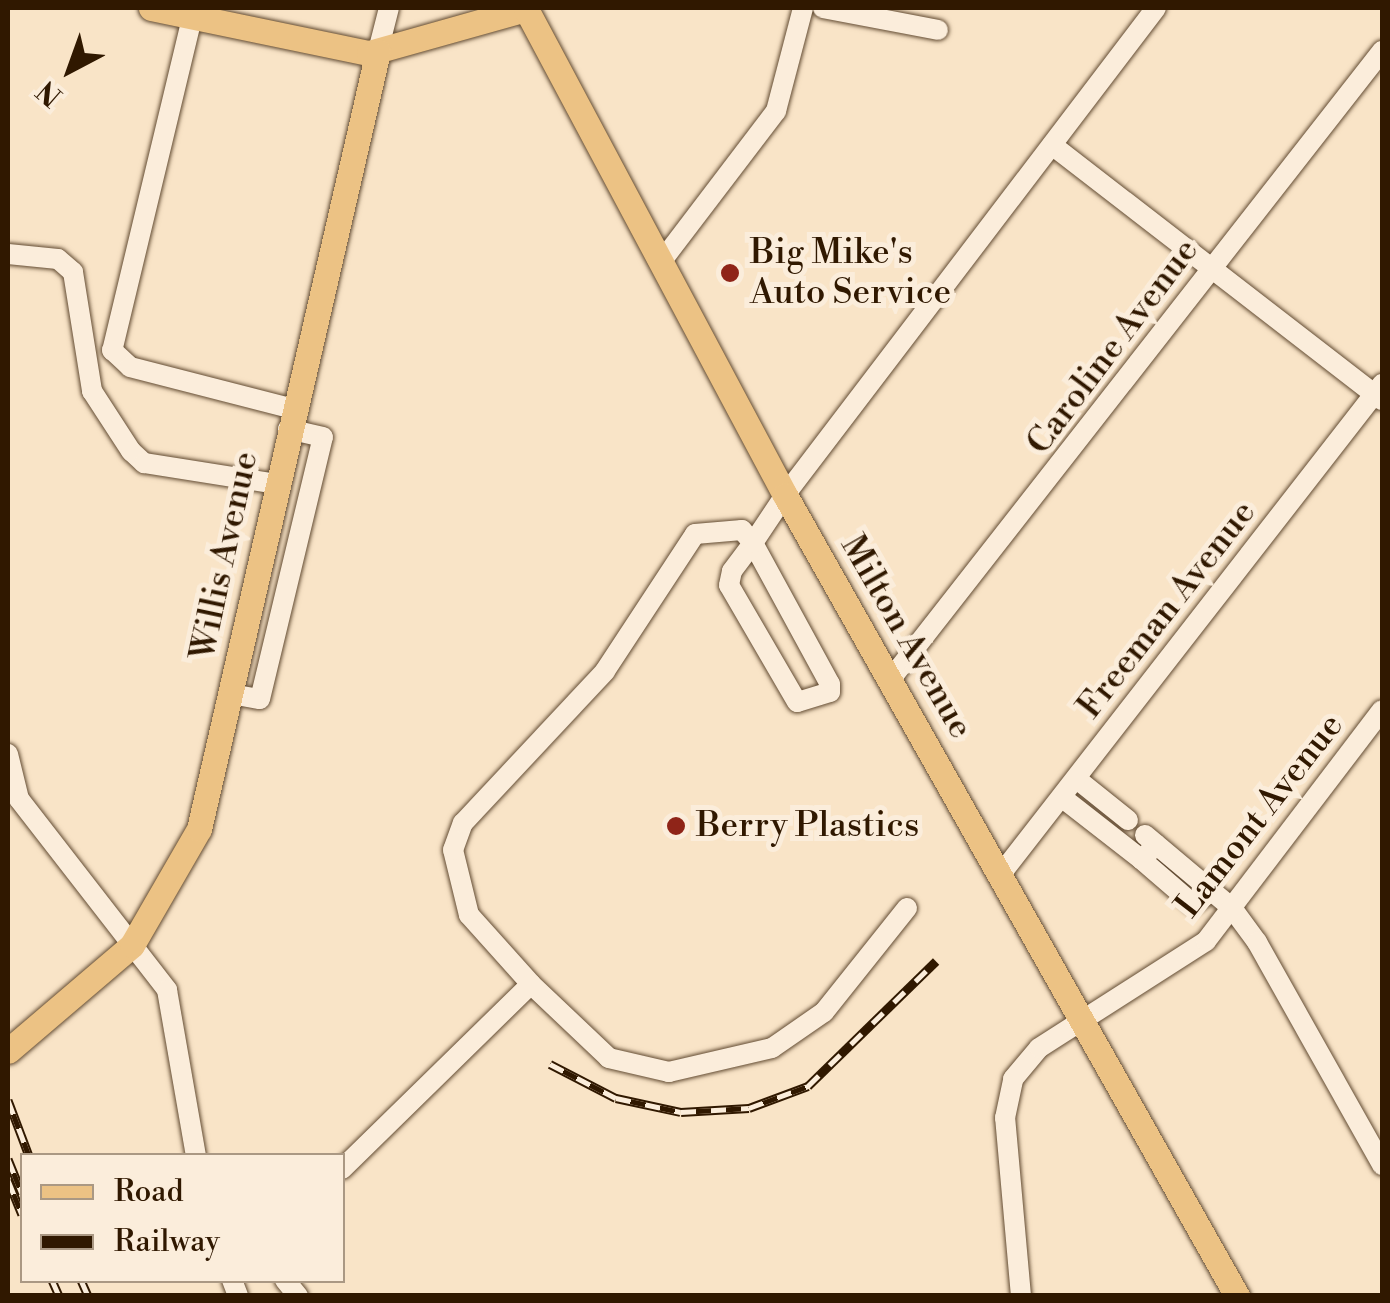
<!DOCTYPE html>
<html>
<head>
<meta charset="utf-8">
<style>
	body { margin:0 }
	#map { position:relative; width:1390px; height:1303px; overflow:hidden; background:#f9e4c7; font-family:"Libre Bodoni",serif }
	div>[style] { position:absolute }
	.roads { filter:drop-shadow(0 0 2px #624b32) drop-shadow(0 0 2px #624b32) }
	.minor>* { height:20px; margin:-10px; padding:0 10px; transform-origin:10px; border-radius:10px; background:#fbeddb }
	.major>* { height:25px; margin:-12.5px; padding:0 12.5px; transform-origin:12.5px; border-radius:12.5px; background:#ecc284 }
	.rail>* { height:9px; margin-top:-4.5px; transform-origin:0; background:repeating-linear-gradient(90deg,#fbeddb 0 15px,#301800 0 30px); box-sizing:border-box; border-block:2px solid #301800 }
	.dots>* { width:28px; height:28px; translate:-50% -50%; box-sizing:border-box; border:5px solid #fbeddb; border-radius:50% }
	span { translate:-50% -50%; white-space:nowrap; text-align:center; line-height:1.15; -webkit-text-stroke:10px #fbeddb; paint-order:stroke }
	.poi-label { font-size:35px; color:#301800 }
	.left { translate:0 -50%; text-align:left }
	.street-label { font-size:35px; color:#301800 }
	.frame { position:absolute; inset:0; border:10px solid #301800; pointer-events:none }
	.legend { position:absolute; left:20px; top:1153px; width:325px; height:130px; box-sizing:border-box; background:#fbeddb; border:2px solid #aa9883; margin:0; padding:12px 18px; list-style:none; font-size:30px; color:#301800 }
	.legend li { display:flex; align-items:center; gap:20px; height:50px }
	.legend b { width:50px; border:2px solid #aa9883 }
	.north { position:absolute; left:20px; top:20px; width:100px; height:100px; -webkit-text-stroke:8px #fbeddb; paint-order:stroke; rotate:221deg; font-size:28px; font-weight:700; line-height:40px; text-align:center; color:#301800 }
	.north::after { content:''; display:block; margin:auto; width:35px; height:45px; background:#301800; clip-path:polygon(50% 0,100% 100%,50% 72%,0 100%) }
</style>
</head>
<body>
<div id="map">
	<div class="roads">
		<div class="minor">
			<div style="left:823px;top:8px;width:117px;rotate:10.8deg"></div>
			<div style="left:192px;top:18px;width:342px;rotate:103.5deg"></div>
			<div style="left:112px;top:350px;width:25px;rotate:43deg"></div>
			<div style="left:130px;top:367px;width:168px;rotate:14.4deg"></div>
			<div style="left:378px;top:51px;width:44px;rotate:-75.7deg"></div>
			<div style="left:1052px;top:145px;width:417px;rotate:37.7deg"></div>
			<div style="left:8px;top:254px;width:50px;rotate:5.7deg"></div>
			<div style="left:58px;top:259px;width:20px;rotate:41deg"></div>
			<div style="left:73px;top:272px;width:121px;rotate:80.9deg"></div>
			<div style="left:92px;top:391px;width:72px;rotate:57deg"></div>
			<div style="left:131px;top:451px;width:18px;rotate:43deg"></div>
			<div style="left:144px;top:463px;width:135px;rotate:9deg"></div>
			<div style="left:661px;top:262px;width:190px;rotate:-52.7deg"></div>
			<div style="left:776px;top:111px;width:106px;rotate:-75.3deg"></div>
			<div style="left:890px;top:680px;width:799px;rotate:-51.97deg"></div>
			<div style="left:231px;top:694px;width:29px;rotate:10deg"></div>
			<div style="left:260px;top:699px;width:269px;rotate:-76.5deg"></div>
			<div style="left:323px;top:437px;width:36px;rotate:-167deg"></div>
			<div style="left:8px;top:754px;width:46px;rotate:76.3deg"></div>
			<div style="left:19px;top:799px;width:242px;rotate:52.2deg"></div>
			<div style="left:167px;top:990px;width:169px;rotate:80.1deg"></div>
			<div style="left:1078px;top:780px;width:64px;rotate:38.7deg"></div>
			<div style="left:1064px;top:799px;width:99px;rotate:38deg"></div>
			<div style="left:1142px;top:860px;width:21px;rotate:-49deg"></div>
			<div style="left:1145px;top:835px;width:114px;rotate:40deg"></div>
			<div style="left:1232px;top:908px;width:42px;rotate:53.7deg"></div>
			<div style="left:1257px;top:942px;width:256px;rotate:60.7deg"></div>
			<div style="left:1142px;top:860px;width:67px;rotate:40.8deg"></div>
			<div style="left:1193px;top:904px;width:22px;rotate:-34deg"></div>
			<div style="left:1001px;top:874px;width:621px;rotate:-52.13deg"></div>
			<div style="left:907px;top:908px;width:133px;rotate:128.6deg"></div>
			<div style="left:824px;top:1012px;width:63px;rotate:145.3deg"></div>
			<div style="left:772px;top:1048px;width:106px;rotate:166.9deg"></div>
			<div style="left:669px;top:1072px;width:62px;rotate:-166.9deg"></div>
			<div style="left:609px;top:1058px;width:108px;rotate:-136.5deg"></div>
			<div style="left:531px;top:984px;width:93px;rotate:-131.9deg"></div>
			<div style="left:469px;top:915px;width:67px;rotate:-103.8deg"></div>
			<div style="left:453px;top:850px;width:29px;rotate:-70deg"></div>
			<div style="left:463px;top:823px;width:208px;rotate:-46.9deg"></div>
			<div style="left:605px;top:671px;width:164px;rotate:-56.7deg"></div>
			<div style="left:695px;top:534px;width:47px;rotate:-4.9deg"></div>
			<div style="left:742px;top:530px;width:17px;rotate:50deg"></div>
			<div style="left:753px;top:543px;width:161px;rotate:61.4deg"></div>
			<div style="left:830px;top:684px;width:8px;rotate:90deg"></div>
			<div style="left:830px;top:692px;width:34px;rotate:163deg"></div>
			<div style="left:797px;top:702px;width:135px;rotate:-120.2deg"></div>
			<div style="left:729px;top:585px;width:14px;rotate:-78deg"></div>
			<div style="left:732px;top:571px;width:35px;rotate:-53deg"></div>
			<div style="left:753px;top:543px;width:58px;rotate:-56.3deg"></div>
			<div style="left:785px;top:495px;width:612px;rotate:-52.7deg"></div>
			<div style="left:342px;top:1169px;width:264px;rotate:-44.4deg"></div>
			<div style="left:232px;top:1280px;width:17px;rotate:69deg"></div>
			<div style="left:285px;top:1280px;width:21px;rotate:51deg"></div>
			<div style="left:1021px;top:1296px;width:179px;rotate:-95.1deg"></div>
			<div style="left:1005px;top:1118px;width:40px;rotate:-78deg"></div>
			<div style="left:1013px;top:1079px;width:40px;rotate:-50deg"></div>
			<div style="left:1039px;top:1048px;width:198px;rotate:-32.6deg"></div>
			<div style="left:1206px;top:941px;width:290px;rotate:-52.7deg"></div>
		</div>
		<div class="major">
			<div style="left:151px;top:8px;width:223px;rotate:11.7deg"></div>
			<div style="left:369px;top:53px;width:163px;rotate:-15.7deg"></div>
			<div style="left:526px;top:9px;width:551px;rotate:61.95deg"></div>
			<div style="left:785px;top:495px;width:920px;rotate:60.56deg"></div>
			<div style="left:8px;top:1051px;width:163px;rotate:-40.5deg"></div>
			<div style="left:132px;top:945px;width:134px;rotate:-60deg"></div>
			<div style="left:199px;top:829px;width:798px;rotate:-77.04deg"></div>
		</div>
	</div>
	<div class="rail">
		<div style="left:550px;top:1064px;width:74px;rotate:27.3deg"></div>
		<div style="left:616px;top:1098px;width:66px;rotate:12.2deg"></div>
		<div style="left:681px;top:1112px;width:68px;rotate:-3.4deg"></div>
		<div style="left:749px;top:1108px;width:63px;rotate:-20.4deg"></div>
		<div style="left:808px;top:1086px;width:179px;rotate:-44.3deg"></div>
		<div style="left:8px;top:1100px;width:60px;rotate:69.4deg"></div>
		<div style="left:8px;top:1159px;width:37px;rotate:68deg"></div>
		<div style="left:8px;top:1180px;width:37px;rotate:68deg"></div>
		<div style="left:52px;top:1280px;width:17px;rotate:66deg"></div>
		<div style="left:81px;top:1280px;width:17px;rotate:66deg"></div>
	</div>
	<div class="dots">
		<div style="left:730px;top:273px;background:#8f2418"></div>
		<div style="left:676px;top:826px;background:#8f2418"></div>
	</div>
	<div class="poi-label">
		<span class="left" style="left:750px;top:273px">Big Mike's<br>Auto Service</span>
		<span class="left" style="left:696px;top:826px">Berry Plastics</span>
	</div>
	<div class="street-label">
		<span style="left:1113px;top:347px;rotate:-53deg">Caroline Avenue</span>
		<span style="left:225px;top:556px;rotate:-78deg">Willis Avenue</span>
		<span style="left:1167px;top:610px;rotate:-52deg">Freeman Avenue</span>
		<span style="left:906px;top:637px;rotate:60deg">Milton Avenue</span>
		<span style="left:1260px;top:816px;rotate:-52deg">Lamont Avenue</span>
	</div>
	<div class="frame"></div>
	<ul class="legend">
	<li><b style="height:12px;background:#ecc284"></b>Road</li>
	<li><b style="height:12px;background:#301800"></b>Railway</li>
	</ul>
	<div class="north">N</div>
</div>
</body>
</html>
